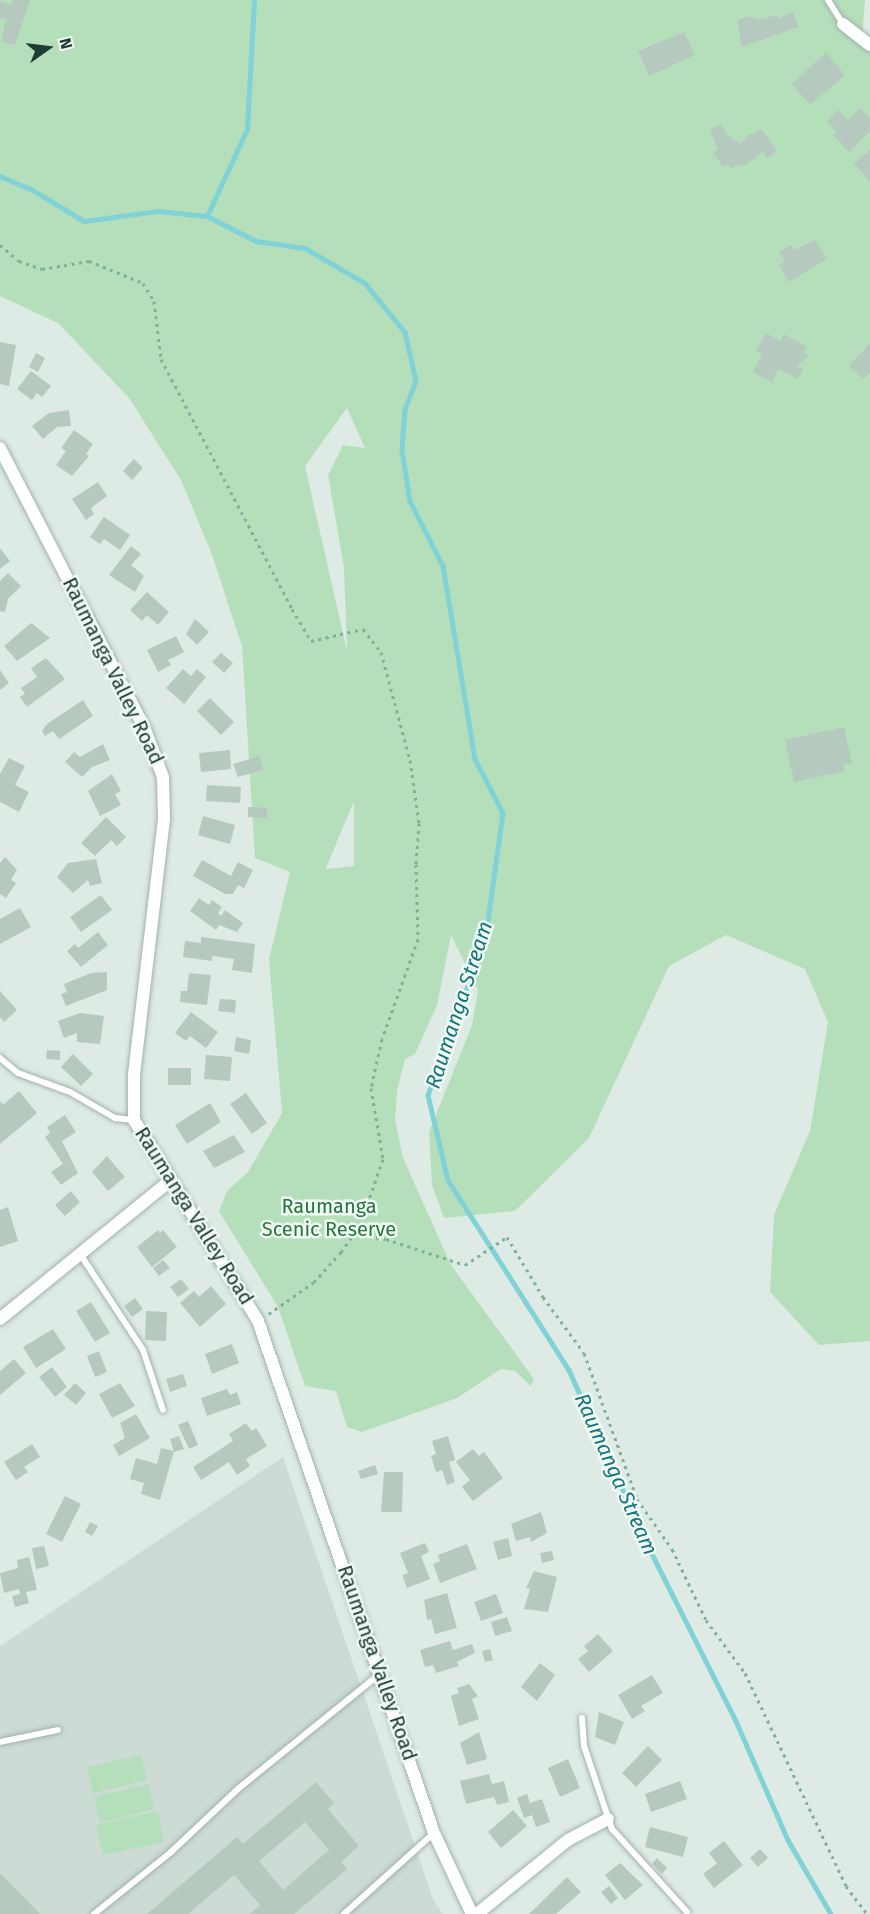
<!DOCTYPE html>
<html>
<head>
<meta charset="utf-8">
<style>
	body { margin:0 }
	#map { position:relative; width:870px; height:1914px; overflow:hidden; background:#deebe4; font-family:"Fira Sans",sans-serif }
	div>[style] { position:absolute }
	.built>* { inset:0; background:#ccdbd3 }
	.green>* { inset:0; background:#b5dfbb }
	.stream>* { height:4.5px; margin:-2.25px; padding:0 2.25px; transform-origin:2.25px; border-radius:2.25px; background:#81d2d6 }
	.building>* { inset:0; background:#b6c9bf }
	.path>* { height:3px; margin-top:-1.5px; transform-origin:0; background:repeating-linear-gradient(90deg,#7cb29b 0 3px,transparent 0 7.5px) }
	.roads { filter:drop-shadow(0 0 2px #a1b3ab) drop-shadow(0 0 2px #a1b3ab) }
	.service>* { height:6px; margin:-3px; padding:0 3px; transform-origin:3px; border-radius:3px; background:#fff }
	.minor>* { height:12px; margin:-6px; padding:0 6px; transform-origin:6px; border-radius:6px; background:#fff }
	span { translate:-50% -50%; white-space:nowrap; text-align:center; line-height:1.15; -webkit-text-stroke:5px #eff8f2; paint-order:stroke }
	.street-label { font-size:20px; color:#1e3c31 }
	.park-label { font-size:20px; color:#25763b }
	.water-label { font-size:21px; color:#14767c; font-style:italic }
	.north { position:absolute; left:18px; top:18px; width:60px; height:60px; -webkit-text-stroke:4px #eff8f2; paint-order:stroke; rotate:76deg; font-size:16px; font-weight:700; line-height:24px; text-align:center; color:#1e3c31 }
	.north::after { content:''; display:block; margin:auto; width:21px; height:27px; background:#1e3c31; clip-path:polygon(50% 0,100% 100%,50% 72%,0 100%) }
</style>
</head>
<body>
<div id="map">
	<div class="built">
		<div style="clip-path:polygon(283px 1457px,433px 1899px,443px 1914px,0 1914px,0 1646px)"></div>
	</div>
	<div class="green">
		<div style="clip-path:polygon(evenodd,0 0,865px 0,862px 38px,870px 47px,870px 1341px,819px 1345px,770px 1292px,774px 1215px,810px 1131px,828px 1022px,805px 969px,726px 935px,669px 966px,589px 1138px,515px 1211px,444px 1218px,432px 1185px,429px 1132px,472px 1025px,478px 990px,451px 935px,437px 1005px,415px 1054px,405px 1059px,397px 1091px,395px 1120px,403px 1158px,451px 1265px,534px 1379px,531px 1386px,515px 1371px,501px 1369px,457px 1398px,362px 1432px,347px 1427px,336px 1391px,305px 1386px,278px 1307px,219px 1211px,227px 1191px,248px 1172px,282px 1113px,269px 959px,290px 872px,255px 858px,242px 646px,211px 552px,181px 480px,129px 398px,58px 323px,0 296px,0 0,347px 408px,365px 448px,343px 445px,328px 475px,344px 568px,347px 651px,305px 466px,347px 408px,0 0,354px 801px,354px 866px,326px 869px,326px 868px,354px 801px)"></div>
		<div style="clip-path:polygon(141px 1755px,147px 1780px,93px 1793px,87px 1767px)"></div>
		<div style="clip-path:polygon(148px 1784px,154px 1809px,100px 1823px,94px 1797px)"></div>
		<div style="clip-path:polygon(158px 1811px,164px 1842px,103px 1855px,96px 1825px)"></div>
	</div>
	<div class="stream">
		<div style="left:0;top:176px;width:34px;rotate:23deg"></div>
		<div style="left:31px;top:189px;width:62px;rotate:31.1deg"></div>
		<div style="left:84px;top:221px;width:75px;rotate:-7.7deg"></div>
		<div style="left:158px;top:211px;width:49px;rotate:5.8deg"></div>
		<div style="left:207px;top:216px;width:55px;rotate:27deg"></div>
		<div style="left:256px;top:241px;width:49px;rotate:8.1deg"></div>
		<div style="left:305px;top:248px;width:69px;rotate:30.3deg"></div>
		<div style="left:365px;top:283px;width:63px;rotate:50.8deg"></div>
		<div style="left:405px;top:332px;width:50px;rotate:77.3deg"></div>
		<div style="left:416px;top:381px;width:30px;rotate:111deg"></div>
		<div style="left:405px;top:409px;width:41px;rotate:94.2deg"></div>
		<div style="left:402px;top:450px;width:52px;rotate:81.1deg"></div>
		<div style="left:410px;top:501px;width:73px;rotate:63.1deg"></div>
		<div style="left:443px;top:566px;width:196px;rotate:80.6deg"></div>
		<div style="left:475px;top:759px;width:61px;rotate:62.6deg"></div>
		<div style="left:503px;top:813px;width:124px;rotate:97.9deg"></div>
		<div style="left:486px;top:936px;width:169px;rotate:110deg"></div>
		<div style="left:428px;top:1095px;width:87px;rotate:76.8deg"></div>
		<div style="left:448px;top:1180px;width:225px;rotate:57.5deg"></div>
		<div style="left:569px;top:1370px;width:197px;rotate:65.8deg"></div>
		<div style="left:650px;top:1550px;width:191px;rotate:63.3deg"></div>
		<div style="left:736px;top:1721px;width:130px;rotate:66.4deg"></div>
		<div style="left:788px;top:1840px;width:86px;rotate:59.8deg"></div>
		<div style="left:207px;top:216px;width:96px;rotate:-65.3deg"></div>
		<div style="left:247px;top:129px;width:129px;rotate:-86.9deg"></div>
	</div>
	<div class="building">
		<div style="clip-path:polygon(12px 0,30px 0,15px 45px,1px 41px,6px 19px,0 18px,0 2px,11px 5px)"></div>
		<div style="clip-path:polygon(793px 12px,799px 27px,741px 47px,738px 20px,750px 16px,757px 20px,778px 15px,779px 18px)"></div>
		<div style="clip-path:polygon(684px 32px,695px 55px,649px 76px,638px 51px)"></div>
		<div style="clip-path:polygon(826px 52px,845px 75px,810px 105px,792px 84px)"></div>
		<div style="clip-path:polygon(860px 108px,870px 118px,870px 131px,849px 152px,833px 135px,837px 132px,827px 122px,838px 110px,848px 120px)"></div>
		<div style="clip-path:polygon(721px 124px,726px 134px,740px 144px,750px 133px,752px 135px,761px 129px,777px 151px,767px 158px,763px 152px,742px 167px,739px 164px,731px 169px,727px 164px,723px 167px,713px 153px,718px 149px,710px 130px)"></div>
		<div style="clip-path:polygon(870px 150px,870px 182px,854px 163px)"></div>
		<div style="clip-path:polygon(815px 240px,827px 259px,789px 282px,779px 265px,785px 262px,779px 252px,791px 245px,794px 250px)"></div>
		<div style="clip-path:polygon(766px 333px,781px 341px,784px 334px,807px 347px,804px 353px,809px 356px,797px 366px,803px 369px,798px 379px,779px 369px,772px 382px,753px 372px,762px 354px,756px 351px)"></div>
		<div style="clip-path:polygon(0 342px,16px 345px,9px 386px,0 384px)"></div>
		<div style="clip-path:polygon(870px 343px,870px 372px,863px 379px,849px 366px)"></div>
		<div style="clip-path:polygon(36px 353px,45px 358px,38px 372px,29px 367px)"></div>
		<div style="clip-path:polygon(31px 371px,51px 386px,42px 397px,37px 393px,32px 400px,17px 389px)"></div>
		<div style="clip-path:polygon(69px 410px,71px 426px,57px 427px,43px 439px,32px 426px,49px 413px)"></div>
		<div style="clip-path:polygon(74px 430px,93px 444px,86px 454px,89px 456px,72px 476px,56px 465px,66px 451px,61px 448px)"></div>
		<div style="clip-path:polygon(134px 459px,143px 468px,132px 480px,123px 471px)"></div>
		<div style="clip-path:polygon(98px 482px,107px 496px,91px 508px,94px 514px,86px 520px,72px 499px)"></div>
		<div style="clip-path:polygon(104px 517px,130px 535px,120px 550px,104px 539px,100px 544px,90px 537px)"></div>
		<div style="clip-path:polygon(131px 546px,141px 554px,131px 565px,144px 576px,135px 592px,109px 575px)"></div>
		<div style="clip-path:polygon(0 548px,10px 561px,0 569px)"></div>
		<div style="clip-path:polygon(8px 573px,21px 586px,8px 599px,5px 612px,0 611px,0 581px)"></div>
		<div style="clip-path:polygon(147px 592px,169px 612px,158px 625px,147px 615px,142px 621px,130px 610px)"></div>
		<div style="clip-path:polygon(195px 619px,209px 632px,197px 645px,186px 634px)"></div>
		<div style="clip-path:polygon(31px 623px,50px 638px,17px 661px,4px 646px)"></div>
		<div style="clip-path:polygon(176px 636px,184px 652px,168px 660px,171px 665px,158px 672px,147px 650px)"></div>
		<div style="clip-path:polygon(221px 653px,233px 663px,224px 673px,212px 662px)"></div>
		<div style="clip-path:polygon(46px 658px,65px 679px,27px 707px,20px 697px,25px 694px,21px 688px,37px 677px,31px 668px)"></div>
		<div style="clip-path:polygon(183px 669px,191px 676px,197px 669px,206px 677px,184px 704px,166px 688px)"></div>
		<div style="clip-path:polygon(0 670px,9px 683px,0 690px)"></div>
		<div style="clip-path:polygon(210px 698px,234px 722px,221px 735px,197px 711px)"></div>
		<div style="clip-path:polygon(83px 700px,93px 716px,59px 739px,53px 731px,45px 736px,42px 731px,47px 724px)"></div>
		<div style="clip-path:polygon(844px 727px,852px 763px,843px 765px,845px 771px,794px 782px,785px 740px)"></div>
		<div style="clip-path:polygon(103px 744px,110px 760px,92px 767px,82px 777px,65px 762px,74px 752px,80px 757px)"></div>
		<div style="clip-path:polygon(230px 750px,231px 769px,201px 772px,199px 753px)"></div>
		<div style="clip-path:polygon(259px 756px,263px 770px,238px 777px,233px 764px)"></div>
		<div style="clip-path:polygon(9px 758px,25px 766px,15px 785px,29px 792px,19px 812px,0 802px,0 774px)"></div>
		<div style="clip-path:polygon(112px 774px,121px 791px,115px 794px,121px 805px,100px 816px,88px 791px)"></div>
		<div style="clip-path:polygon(207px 785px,241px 787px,240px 803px,206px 801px)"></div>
		<div style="clip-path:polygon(248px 807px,267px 808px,267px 818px,248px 817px)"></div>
		<div style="clip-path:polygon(203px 816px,235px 825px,230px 844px,198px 835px)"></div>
		<div style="clip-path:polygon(106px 817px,126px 837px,117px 846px,111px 840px,95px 856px,81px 843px)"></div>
		<div style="clip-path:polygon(5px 857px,17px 870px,11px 880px,16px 883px,6px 898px,0 894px,0 863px)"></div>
		<div style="clip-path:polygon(96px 859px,102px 883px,90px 886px,88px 880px,73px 893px,57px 877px,68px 863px)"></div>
		<div style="clip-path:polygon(202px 860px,231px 876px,238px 862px,253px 870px,244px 888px,238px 885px,233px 894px,225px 894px,193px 876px)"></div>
		<div style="clip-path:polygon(101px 895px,112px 910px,81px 932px,70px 917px)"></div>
		<div style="clip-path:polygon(199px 898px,209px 905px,212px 900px,222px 907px,218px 913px,221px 916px,225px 910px,243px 923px,237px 932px,219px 925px,216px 930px,190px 911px)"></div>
		<div style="clip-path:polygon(20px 908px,31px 927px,0 944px,0 919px)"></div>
		<div style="clip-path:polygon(98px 932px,108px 945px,81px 967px,67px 951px,75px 944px,78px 948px)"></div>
		<div style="clip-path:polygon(201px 937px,255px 944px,252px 973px,232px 970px,234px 959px,212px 956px,212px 961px,183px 957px,185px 941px,201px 943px)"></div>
		<div style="clip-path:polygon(107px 972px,107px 990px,66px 1006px,61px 994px,67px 992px,64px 984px,91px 973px)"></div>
		<div style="clip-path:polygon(189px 973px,211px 975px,207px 1005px,180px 1002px,181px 991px,187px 991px)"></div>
		<div style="clip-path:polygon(0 991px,17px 1010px,4px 1022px,0 1017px)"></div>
		<div style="clip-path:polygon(220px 999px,236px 1000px,235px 1013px,218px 1011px)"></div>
		<div style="clip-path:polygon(191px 1012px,218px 1032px,206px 1048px,190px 1036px,186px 1041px,175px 1033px)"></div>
		<div style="clip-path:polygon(80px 1013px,104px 1016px,100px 1044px,77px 1042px,77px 1033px,64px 1038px,58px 1021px)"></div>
		<div style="clip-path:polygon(236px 1037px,251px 1040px,249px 1054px,234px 1051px)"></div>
		<div style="clip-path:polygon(47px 1050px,60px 1051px,60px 1060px,46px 1059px)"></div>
		<div style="clip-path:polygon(73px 1054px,93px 1074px,81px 1086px,61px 1067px)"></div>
		<div style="clip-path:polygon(206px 1055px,232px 1057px,230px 1081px,204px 1079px)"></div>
		<div style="clip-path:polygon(168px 1068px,191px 1068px,191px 1085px,168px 1085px)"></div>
		<div style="clip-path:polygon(19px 1091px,37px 1113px,0 1144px,0 1101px,3px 1105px)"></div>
		<div style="clip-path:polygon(246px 1093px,267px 1123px,252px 1134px,230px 1104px)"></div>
		<div style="clip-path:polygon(210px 1103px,221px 1122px,187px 1144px,175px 1125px)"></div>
		<div style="clip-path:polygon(65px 1115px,76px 1132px,62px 1141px,78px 1173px,61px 1185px,51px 1172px,63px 1164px,45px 1137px,50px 1133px,47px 1127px)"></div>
		<div style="clip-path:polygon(234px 1135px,245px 1152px,214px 1168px,203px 1151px)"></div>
		<div style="clip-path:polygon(107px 1156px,125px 1177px,108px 1191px,92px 1172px)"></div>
		<div style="clip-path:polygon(71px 1191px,80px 1202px,65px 1216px,55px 1205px)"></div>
		<div style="clip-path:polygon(8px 1207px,18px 1241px,0 1247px,0 1210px)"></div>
		<div style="clip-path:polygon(158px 1230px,160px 1233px,163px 1230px,177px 1247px,152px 1267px,137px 1247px)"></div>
		<div style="clip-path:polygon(163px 1260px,170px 1268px,159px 1276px,153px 1268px)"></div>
		<div style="clip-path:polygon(181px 1279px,189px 1289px,178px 1297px,170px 1287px)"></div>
		<div style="clip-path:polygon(211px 1286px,226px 1304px,200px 1327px,180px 1303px,194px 1291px,199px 1297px)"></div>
		<div style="clip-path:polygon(135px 1298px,143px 1309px,132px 1317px,124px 1306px)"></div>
		<div style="clip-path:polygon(91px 1302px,110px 1333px,95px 1342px,76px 1311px)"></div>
		<div style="clip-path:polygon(146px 1311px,167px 1312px,166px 1341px,145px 1340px)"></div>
		<div style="clip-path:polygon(53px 1329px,66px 1349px,36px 1368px,23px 1347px)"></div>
		<div style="clip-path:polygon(232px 1344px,239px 1363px,212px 1374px,205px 1354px)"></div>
		<div style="clip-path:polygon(99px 1351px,107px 1372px,95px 1377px,87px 1356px)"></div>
		<div style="clip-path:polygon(14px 1359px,26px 1373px,0 1395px,0 1371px)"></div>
		<div style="clip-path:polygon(52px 1367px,67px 1387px,55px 1397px,39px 1377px)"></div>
		<div style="clip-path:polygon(183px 1374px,187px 1386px,170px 1392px,166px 1379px)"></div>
		<div style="clip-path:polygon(75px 1383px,86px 1393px,76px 1405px,64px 1395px)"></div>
		<div style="clip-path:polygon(120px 1383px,135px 1406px,112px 1418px,99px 1394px)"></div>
		<div style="clip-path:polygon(227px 1389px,230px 1395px,237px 1392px,241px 1404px,207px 1416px,201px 1398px)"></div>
		<div style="clip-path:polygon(136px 1414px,150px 1438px,119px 1456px,113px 1445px,125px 1438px,120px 1423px)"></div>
		<div style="clip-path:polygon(188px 1421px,198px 1445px,189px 1449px,178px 1425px)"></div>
		<div style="clip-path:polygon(246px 1423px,252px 1431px,256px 1428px,267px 1446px,246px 1459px,250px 1466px,237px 1475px,229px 1462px,201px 1480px,193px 1467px,233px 1441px,229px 1434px)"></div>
		<div style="clip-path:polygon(179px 1436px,184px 1449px,174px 1452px,170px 1439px)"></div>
		<div style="clip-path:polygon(448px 1436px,455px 1460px,449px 1462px,455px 1482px,447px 1485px,442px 1470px,436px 1472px,431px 1456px,436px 1454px,432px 1441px)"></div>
		<div style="clip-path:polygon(32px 1444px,40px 1457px,24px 1467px,28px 1472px,16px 1480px,4px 1462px)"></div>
		<div style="clip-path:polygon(161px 1448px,174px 1451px,160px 1500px,141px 1494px,144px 1483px,130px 1479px,136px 1458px,157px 1464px)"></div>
		<div style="clip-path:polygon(473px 1449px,479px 1456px,484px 1452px,503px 1478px,473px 1501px,462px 1487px,470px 1480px,456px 1462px)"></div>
		<div style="clip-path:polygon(375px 1465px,378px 1474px,361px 1479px,358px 1471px)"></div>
		<div style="clip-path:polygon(384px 1472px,403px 1472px,402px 1512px,381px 1512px)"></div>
		<div style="clip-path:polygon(65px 1496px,81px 1504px,62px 1542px,46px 1534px)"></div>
		<div style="clip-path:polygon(541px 1512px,547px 1533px,531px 1542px,530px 1537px,516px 1541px,511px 1524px)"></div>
		<div style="clip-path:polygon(90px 1522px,98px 1526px,92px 1536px,85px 1532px)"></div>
		<div style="clip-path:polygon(508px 1538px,512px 1556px,498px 1560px,493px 1542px)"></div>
		<div style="clip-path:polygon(425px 1543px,429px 1552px,421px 1556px,430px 1579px,407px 1588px,402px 1575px,408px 1573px,400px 1553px)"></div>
		<div style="clip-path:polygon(467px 1544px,477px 1569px,440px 1583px,433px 1564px,440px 1561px,438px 1555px)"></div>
		<div style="clip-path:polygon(44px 1546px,49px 1566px,36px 1569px,32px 1548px)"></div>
		<div style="clip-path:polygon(552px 1551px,554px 1560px,542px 1563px,540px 1553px)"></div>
		<div style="clip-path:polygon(29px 1557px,37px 1590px,26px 1592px,29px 1603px,15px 1607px,12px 1596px,20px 1594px,19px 1589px,4px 1593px,0 1573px,18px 1568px,17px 1560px)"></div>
		<div style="clip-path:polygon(534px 1571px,557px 1577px,548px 1612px,524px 1609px,530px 1589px,526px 1588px)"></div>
		<div style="clip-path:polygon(447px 1593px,457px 1628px,435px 1634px,431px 1619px,427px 1620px,424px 1600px)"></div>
		<div style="clip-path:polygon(496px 1594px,503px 1613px,481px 1621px,474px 1602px)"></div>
		<div style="clip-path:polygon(507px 1617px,512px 1631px,495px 1636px,491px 1622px)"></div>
		<div style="clip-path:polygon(598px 1634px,613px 1651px,589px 1672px,578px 1659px,588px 1651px,584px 1646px)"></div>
		<div style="clip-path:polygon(450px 1641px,453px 1650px,472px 1644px,475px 1653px,457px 1662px,459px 1666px,436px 1673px,433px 1665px,425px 1667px,420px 1650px)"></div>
		<div style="clip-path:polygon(490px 1649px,493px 1660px,485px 1662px,482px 1651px)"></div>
		<div style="clip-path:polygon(540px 1663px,555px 1675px,537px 1701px,521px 1687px)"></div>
		<div style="clip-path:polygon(652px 1675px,663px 1693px,641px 1706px,645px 1711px,632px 1719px,618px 1695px)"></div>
		<div style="clip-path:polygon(469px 1684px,478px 1696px,472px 1699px,479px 1719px,459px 1726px,451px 1696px,459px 1693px,457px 1688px)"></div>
		<div style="clip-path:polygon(599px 1712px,624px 1722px,615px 1745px,595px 1737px)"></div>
		<div style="clip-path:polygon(479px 1732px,487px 1759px,467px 1765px,460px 1743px)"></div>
		<div style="clip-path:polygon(648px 1746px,662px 1760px,636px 1787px,622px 1773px)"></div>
		<div style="clip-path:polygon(568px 1759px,580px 1788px,560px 1797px,548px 1768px)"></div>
		<div style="clip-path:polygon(489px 1774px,492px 1784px,504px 1781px,509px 1802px,497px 1805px,494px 1797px,466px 1804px,460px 1781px)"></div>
		<div style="clip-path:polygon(680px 1781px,687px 1799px,651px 1812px,645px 1794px)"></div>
		<div style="clip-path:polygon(evenodd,316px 1782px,334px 1803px,328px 1809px,359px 1846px,341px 1862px,347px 1869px,294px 1914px,250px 1914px,260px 1905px,234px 1875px,188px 1914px,147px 1914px,237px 1837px,243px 1844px,316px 1782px,305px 1822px,329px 1850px,283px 1890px,259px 1861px,305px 1822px)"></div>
		<div style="clip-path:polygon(527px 1794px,530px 1803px,542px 1799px,550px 1822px,536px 1827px,532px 1815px,524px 1818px,517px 1798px)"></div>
		<div style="clip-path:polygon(513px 1810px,527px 1826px,501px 1848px,488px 1832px)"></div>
		<div style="clip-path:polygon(650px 1827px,688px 1837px,683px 1857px,645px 1847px)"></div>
		<div style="clip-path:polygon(724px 1841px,743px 1865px,714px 1888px,703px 1874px,717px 1863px,709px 1853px)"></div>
		<div style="clip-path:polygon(760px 1849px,768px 1858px,758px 1867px,750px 1858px)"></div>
		<div style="clip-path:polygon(657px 1858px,667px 1868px,662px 1874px,652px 1864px)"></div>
		<div style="clip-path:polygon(620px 1863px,643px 1885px,625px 1900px,605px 1875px)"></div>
		<div style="clip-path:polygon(0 1873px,40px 1914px,0 1914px)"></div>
		<div style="clip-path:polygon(567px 1877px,581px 1892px,556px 1914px,529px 1914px)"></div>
		<div style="clip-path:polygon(609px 1886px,618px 1898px,611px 1904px,601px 1892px)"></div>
	</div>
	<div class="path">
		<div style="left:0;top:245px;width:25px;rotate:40deg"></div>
		<div style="left:19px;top:261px;width:24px;rotate:19deg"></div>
		<div style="left:42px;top:269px;width:48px;rotate:-9.7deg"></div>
		<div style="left:89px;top:261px;width:58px;rotate:22.2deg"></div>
		<div style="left:143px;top:283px;width:21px;rotate:59deg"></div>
		<div style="left:154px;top:301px;width:58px;rotate:83.1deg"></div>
		<div style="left:161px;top:359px;width:282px;rotate:62.3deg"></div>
		<div style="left:292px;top:609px;width:37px;rotate:59deg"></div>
		<div style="left:311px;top:641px;width:53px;rotate:-13deg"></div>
		<div style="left:363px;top:629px;width:29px;rotate:52deg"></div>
		<div style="left:381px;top:652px;width:112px;rotate:75deg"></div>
		<div style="left:410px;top:760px;width:64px;rotate:81.9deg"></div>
		<div style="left:419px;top:823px;width:41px;rotate:94.2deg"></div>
		<div style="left:416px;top:864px;width:75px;rotate:88.5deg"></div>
		<div style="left:418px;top:939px;width:106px;rotate:109.8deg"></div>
		<div style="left:382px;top:1039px;width:50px;rotate:102.7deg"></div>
		<div style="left:371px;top:1088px;width:72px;rotate:80.4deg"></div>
		<div style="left:383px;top:1159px;width:70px;rotate:109.2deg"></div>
		<div style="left:360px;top:1225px;width:33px;rotate:125deg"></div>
		<div style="left:341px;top:1252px;width:40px;rotate:132deg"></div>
		<div style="left:314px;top:1282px;width:57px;rotate:144.9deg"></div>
		<div style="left:354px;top:1234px;width:32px;rotate:9deg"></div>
		<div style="left:386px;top:1239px;width:83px;rotate:18.2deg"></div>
		<div style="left:465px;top:1265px;width:50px;rotate:-33.7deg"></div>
		<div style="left:507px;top:1237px;width:70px;rotate:59deg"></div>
		<div style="left:543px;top:1297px;width:69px;rotate:53.8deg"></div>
		<div style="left:584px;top:1353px;width:155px;rotate:70deg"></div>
		<div style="left:637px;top:1499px;width:61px;rotate:55deg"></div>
		<div style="left:672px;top:1549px;width:79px;rotate:64.4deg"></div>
		<div style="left:706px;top:1620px;width:66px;rotate:53.7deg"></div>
		<div style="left:745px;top:1673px;width:236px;rotate:64.6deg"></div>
		<div style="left:846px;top:1886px;width:35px;rotate:53deg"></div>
	</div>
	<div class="roads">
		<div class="service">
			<div style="left:828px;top:0;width:28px;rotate:58deg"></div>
			<div style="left:0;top:1058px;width:23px;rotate:40deg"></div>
			<div style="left:18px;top:1073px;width:55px;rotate:20.1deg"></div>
			<div style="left:70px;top:1092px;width:52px;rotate:30deg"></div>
			<div style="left:115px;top:1118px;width:19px;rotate:6deg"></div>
			<div style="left:80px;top:1254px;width:115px;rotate:56.7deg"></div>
			<div style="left:143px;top:1350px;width:63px;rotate:71.6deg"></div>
			<div style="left:582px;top:1718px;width:28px;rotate:86deg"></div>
			<div style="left:584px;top:1746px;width:88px;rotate:71.4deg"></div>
			<div style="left:612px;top:1829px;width:112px;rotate:47.9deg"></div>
			<div style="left:0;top:1742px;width:59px;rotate:-11.7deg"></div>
			<div style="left:94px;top:1914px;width:99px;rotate:-38.8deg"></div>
			<div style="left:171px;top:1852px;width:93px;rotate:-43.3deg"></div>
			<div style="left:239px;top:1788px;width:181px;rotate:-39deg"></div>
			<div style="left:344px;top:1914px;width:121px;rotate:-42deg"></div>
		</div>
		<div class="minor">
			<div style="left:843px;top:24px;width:34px;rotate:38deg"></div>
			<div style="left:0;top:448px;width:314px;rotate:62.7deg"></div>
			<div style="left:144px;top:727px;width:53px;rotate:69.2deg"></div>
			<div style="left:163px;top:777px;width:42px;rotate:88.6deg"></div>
			<div style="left:164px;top:819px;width:259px;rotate:96.7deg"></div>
			<div style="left:134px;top:1076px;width:44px;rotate:90deg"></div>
			<div style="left:134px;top:1120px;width:236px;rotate:58.3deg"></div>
			<div style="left:258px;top:1321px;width:541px;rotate:71.03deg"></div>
			<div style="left:434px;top:1833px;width:89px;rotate:64.9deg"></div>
			<div style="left:0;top:1319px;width:220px;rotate:-39.1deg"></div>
			<div style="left:477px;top:1914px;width:117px;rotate:-39.1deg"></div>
			<div style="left:568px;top:1840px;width:45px;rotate:-27.7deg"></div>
		</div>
	</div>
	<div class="street-label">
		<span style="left:113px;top:671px;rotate:64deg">Raumanga Valley Road</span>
		<span style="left:194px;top:1216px;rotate:58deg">Raumanga Valley Road</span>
		<span style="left:377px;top:1663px;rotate:71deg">Raumanga Valley Road</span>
	</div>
	<div class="park-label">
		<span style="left:329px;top:1218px">Raumanga<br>Scenic Reserve</span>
	</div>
	<div class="water-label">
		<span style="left:459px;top:1005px;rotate:-72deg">Raumanga Stream</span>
		<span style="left:616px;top:1474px;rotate:66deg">Raumanga Stream</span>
	</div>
	<div class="north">N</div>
</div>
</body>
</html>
